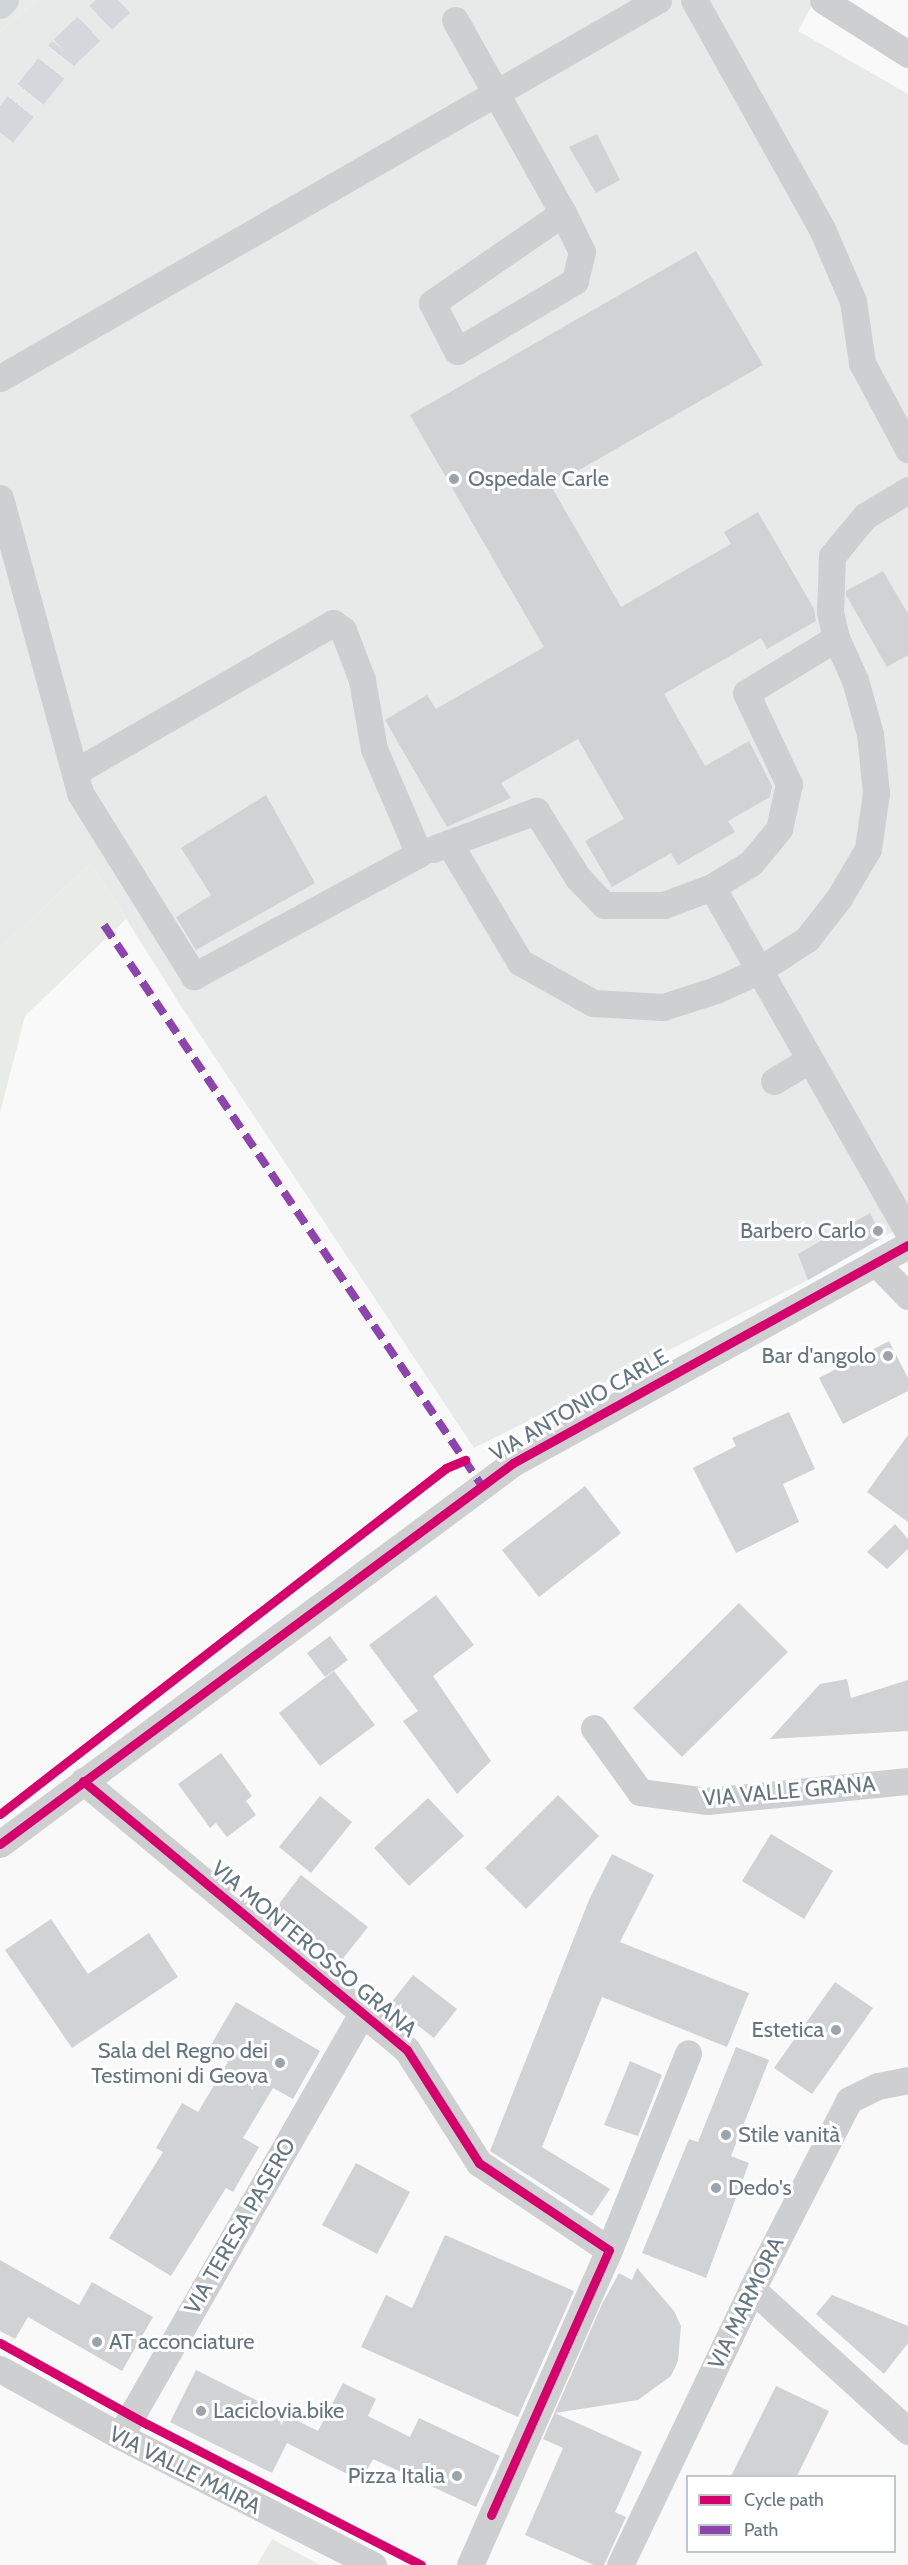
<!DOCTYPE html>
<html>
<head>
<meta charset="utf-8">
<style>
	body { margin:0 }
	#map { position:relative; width:908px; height:2565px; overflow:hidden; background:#f9f9f9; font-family:Cabin,sans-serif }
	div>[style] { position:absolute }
	.built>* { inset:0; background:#e8e9e9 }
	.green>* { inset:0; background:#e8ebe6 }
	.canal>* { height:28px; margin:-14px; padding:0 14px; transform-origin:14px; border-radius:14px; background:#ced6d9 }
	.building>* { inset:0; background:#d0d2d3 }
	.major-tunnel>* { height:33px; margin-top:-16.5px; transform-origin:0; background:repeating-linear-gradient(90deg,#d4d8dc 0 33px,transparent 0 49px) }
	.minor>* { height:27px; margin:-13.5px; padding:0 13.5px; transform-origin:13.5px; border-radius:13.5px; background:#cecfd0 }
	.quiet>* { height:8px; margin-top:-4px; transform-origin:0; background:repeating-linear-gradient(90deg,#8e44ad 0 15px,transparent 0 23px) }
	.cycleway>* { height:9px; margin:-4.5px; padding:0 4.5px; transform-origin:4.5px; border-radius:4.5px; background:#d6006c }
	.dots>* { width:16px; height:16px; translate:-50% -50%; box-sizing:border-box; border:3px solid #fff; border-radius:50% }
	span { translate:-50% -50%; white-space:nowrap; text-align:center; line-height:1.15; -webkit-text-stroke:6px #fff; paint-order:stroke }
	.poi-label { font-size:22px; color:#657683 }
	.left { translate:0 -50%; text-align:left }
	.right { translate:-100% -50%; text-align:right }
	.street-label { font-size:22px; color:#657683 }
	.legend { position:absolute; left:686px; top:2475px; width:210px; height:78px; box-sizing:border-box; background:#fff; border:2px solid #c1c8cd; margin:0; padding:8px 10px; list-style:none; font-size:18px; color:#657683 }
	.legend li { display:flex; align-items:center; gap:12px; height:30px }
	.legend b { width:30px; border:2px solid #c1c8cd }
</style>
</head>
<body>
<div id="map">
	<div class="built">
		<div style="clip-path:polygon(38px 0,815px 0,798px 31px,908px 94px,908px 1223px,808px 1280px,474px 1448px,181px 1006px,91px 863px,0 948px,0 32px)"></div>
	</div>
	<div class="green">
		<div style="clip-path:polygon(0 0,38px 0,0 32px)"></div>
		<div style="clip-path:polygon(91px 863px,126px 919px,25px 1016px,0 1113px,0 948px)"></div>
		<div style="clip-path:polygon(272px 2539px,320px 2565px,257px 2565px)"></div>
	</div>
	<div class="canal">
		<div style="left:0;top:5px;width:7px;rotate:-45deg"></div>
	</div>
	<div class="building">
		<div style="clip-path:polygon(597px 134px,620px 180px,596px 193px,569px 147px)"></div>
		<div style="clip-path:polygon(696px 251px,763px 365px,551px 486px,621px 607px,731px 544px,724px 532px,758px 512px,814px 609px,816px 621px,767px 649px,761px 638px,664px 694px,705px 766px,749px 741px,772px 786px,770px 797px,728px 821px,735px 832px,678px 865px,671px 853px,612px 887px,585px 841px,624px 819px,578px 739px,501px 783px,511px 798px,447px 827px,385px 720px,427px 695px,436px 709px,544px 647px,410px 415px)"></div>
		<div style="clip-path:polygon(883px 571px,908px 614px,908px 655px,887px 667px,846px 595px,846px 591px)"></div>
		<div style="clip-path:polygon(266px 795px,315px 883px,196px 950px,176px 917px,211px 895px,181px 848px)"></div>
		<div style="clip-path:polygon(870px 1213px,882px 1238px,808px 1280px,798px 1254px)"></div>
		<div style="clip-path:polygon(889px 1341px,908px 1378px,908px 1391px,843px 1424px,819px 1378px)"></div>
		<div style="clip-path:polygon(789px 1412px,815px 1469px,783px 1484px,799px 1522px,736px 1553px,693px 1468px,736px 1446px,732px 1438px)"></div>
		<div style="clip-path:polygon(908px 1435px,908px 1522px,867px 1492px)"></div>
		<div style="clip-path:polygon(585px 1486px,621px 1533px,539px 1597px,502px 1550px)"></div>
		<div style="clip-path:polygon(895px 1524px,908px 1539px,908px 1549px,887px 1569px,867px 1552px)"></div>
		<div style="clip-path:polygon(436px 1595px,474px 1645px,433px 1676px,491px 1761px,457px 1794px,403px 1721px,418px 1711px,369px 1645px)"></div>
		<div style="clip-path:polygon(739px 1603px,788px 1652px,682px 1757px,633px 1708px)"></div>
		<div style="clip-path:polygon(330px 1636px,348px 1660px,325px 1677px,307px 1653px)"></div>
		<div style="clip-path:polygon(334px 1671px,375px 1725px,320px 1766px,279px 1713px)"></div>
		<div style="clip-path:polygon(847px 1679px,851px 1698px,908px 1680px,908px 1731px,770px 1739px,820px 1684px)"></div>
		<div style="clip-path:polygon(221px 1753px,252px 1796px,246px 1801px,256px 1815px,227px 1837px,216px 1823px,210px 1828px,178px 1784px)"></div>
		<div style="clip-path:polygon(558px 1795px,599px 1836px,526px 1909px,485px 1868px)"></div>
		<div style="clip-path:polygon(320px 1796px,352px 1822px,311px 1873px,279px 1847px)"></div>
		<div style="clip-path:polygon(428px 1798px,464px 1836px,409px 1886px,374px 1848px)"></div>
		<div style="clip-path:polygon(771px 1834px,833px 1871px,804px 1919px,742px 1881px)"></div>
		<div style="clip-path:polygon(612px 1854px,654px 1875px,620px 1942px,749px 1993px,727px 2047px,602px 1997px,542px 2147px,610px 2189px,592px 2216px,490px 2151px,589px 1900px)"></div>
		<div style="clip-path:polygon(301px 1875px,368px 1927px,341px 1961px,275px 1909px)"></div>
		<div style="clip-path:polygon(51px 1919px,88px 1974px,149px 1933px,178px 1977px,72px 2048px,5px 1950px)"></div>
		<div style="clip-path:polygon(413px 1975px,457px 2009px,434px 2038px,390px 2004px)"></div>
		<div style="clip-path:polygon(835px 1982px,873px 2008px,812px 2094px,774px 2068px)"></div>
		<div style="clip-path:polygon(236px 2002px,320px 2051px,293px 2099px,273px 2088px,243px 2138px,259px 2147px,233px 2192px,226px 2188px,171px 2276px,109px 2238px,163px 2152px,156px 2148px,182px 2103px,198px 2112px,228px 2062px,208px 2050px)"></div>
		<div style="clip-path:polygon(736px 2047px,769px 2060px,731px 2156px,749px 2163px,706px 2278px,642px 2253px,689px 2139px,698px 2142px)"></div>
		<div style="clip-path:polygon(630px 2061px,662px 2075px,638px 2136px,604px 2125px)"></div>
		<div style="clip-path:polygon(356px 2163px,410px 2192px,377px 2254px,322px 2225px)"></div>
		<div style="clip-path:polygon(445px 2235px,574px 2291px,518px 2417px,361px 2347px,386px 2295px,412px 2308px)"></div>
		<div style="clip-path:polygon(0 2260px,79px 2305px,92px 2282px,153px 2317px,122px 2371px,28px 2317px,15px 2339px,0 2331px)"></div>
		<div style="clip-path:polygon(637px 2268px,674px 2311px,681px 2326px,678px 2361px,671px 2376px,638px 2400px,555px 2413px,642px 2452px,615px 2512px,626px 2517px,604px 2565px,594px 2565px,525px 2535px,563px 2448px,543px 2439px,602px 2304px,619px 2273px,632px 2280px)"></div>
		<div style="clip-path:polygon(832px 2295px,908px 2326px,908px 2343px,884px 2374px,816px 2314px)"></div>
		<div style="clip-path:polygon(196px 2370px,318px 2431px,343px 2383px,376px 2399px,368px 2416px,410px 2437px,419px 2418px,500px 2456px,476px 2507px,373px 2459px,361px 2481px,287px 2443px,272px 2473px,170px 2422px)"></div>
		<div style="clip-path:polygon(776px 2386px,829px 2411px,797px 2476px,731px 2476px)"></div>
	</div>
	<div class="major-tunnel">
		<div style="left:0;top:132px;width:104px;rotate:-51.3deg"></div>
		<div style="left:65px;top:51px;width:74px;rotate:-43.4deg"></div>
	</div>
	<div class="minor">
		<div style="left:694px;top:0;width:262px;rotate:60.8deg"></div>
		<div style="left:822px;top:229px;width:78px;rotate:66.7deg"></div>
		<div style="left:853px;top:301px;width:63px;rotate:81.7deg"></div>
		<div style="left:862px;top:363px;width:98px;rotate:61.9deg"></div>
		<div style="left:823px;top:0;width:101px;rotate:32.4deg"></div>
		<div style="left:455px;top:20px;width:221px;rotate:60.8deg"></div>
		<div style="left:563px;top:213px;width:43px;rotate:64deg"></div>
		<div style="left:582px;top:252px;width:30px;rotate:104deg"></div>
		<div style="left:575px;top:281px;width:137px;rotate:149.3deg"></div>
		<div style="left:457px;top:351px;width:54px;rotate:-117.5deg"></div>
		<div style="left:432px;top:303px;width:159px;rotate:-34.5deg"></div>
		<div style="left:0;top:378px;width:759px;rotate:-29.88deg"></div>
		<div style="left:908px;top:490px;width:50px;rotate:148.8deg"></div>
		<div style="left:865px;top:516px;width:52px;rotate:129.5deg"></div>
		<div style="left:832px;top:556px;width:56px;rotate:92deg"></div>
		<div style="left:830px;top:612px;width:27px;rotate:77deg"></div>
		<div style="left:836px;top:638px;width:105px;rotate:148.6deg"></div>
		<div style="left:746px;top:693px;width:101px;rotate:64.7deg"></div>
		<div style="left:789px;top:784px;width:46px;rotate:102.5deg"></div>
		<div style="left:779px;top:829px;width:44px;rotate:129.5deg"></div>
		<div style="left:751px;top:863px;width:46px;rotate:148.4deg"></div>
		<div style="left:712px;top:887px;width:397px;rotate:60.4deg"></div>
		<div style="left:0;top:498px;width:306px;rotate:74.8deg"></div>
		<div style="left:80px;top:793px;width:216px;rotate:58.1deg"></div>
		<div style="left:194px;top:976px;width:256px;rotate:-28.5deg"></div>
		<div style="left:419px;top:854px;width:114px;rotate:-113.2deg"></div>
		<div style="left:374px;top:749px;width:70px;rotate:-99.9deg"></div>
		<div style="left:362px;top:680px;width:53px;rotate:-110.8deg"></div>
		<div style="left:343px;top:630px;width:12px;rotate:-145deg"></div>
		<div style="left:333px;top:623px;width:298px;rotate:150deg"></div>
		<div style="left:449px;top:843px;width:139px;rotate:59.2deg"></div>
		<div style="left:520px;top:962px;width:84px;rotate:29.3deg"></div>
		<div style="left:593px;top:1003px;width:70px;rotate:3.3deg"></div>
		<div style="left:663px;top:1007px;width:56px;rotate:-17.8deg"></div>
		<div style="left:716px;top:990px;width:46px;rotate:-24.3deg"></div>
		<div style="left:758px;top:971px;width:59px;rotate:-33.1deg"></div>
		<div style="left:807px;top:939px;width:52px;rotate:-52deg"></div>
		<div style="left:839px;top:898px;width:57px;rotate:-59.4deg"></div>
		<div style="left:868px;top:849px;width:57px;rotate:-81.9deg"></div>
		<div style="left:876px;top:793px;width:59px;rotate:-95.8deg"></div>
		<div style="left:870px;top:734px;width:56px;rotate:-105.5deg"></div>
		<div style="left:855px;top:680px;width:46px;rotate:-114.3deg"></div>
		<div style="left:433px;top:849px;width:110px;rotate:-20.3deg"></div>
		<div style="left:536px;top:811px;width:79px;rotate:57.9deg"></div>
		<div style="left:578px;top:878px;width:37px;rotate:46deg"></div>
		<div style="left:604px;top:905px;width:60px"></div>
		<div style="left:664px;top:905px;width:51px;rotate:-20.6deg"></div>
		<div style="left:774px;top:1081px;width:39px;rotate:-31deg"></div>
		<div style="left:876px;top:1263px;width:46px;rotate:45.9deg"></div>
		<div style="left:594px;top:1728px;width:79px;rotate:54.3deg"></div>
		<div style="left:640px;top:1792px;width:68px;rotate:7.7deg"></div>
		<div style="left:707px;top:1801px;width:202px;rotate:-5.7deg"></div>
		<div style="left:83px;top:1781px;width:421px;rotate:39.7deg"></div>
		<div style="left:407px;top:2050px;width:134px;rotate:57.5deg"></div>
		<div style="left:479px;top:2163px;width:156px;rotate:33.8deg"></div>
		<div style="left:0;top:1844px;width:639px;rotate:-36.6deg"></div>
		<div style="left:513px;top:1463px;width:451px;rotate:-28.9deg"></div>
		<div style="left:752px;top:2289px;width:211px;rotate:42.3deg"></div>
		<div style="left:0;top:2369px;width:137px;rotate:29.2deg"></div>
		<div style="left:120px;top:2436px;width:284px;rotate:27deg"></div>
		<div style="left:120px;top:2436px;width:485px;rotate:-60.2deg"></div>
		<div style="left:470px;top:2565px;width:344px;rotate:-66.2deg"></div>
		<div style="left:609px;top:2250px;width:212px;rotate:-68.1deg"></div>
		<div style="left:620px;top:2565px;width:306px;rotate:-64.4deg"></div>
		<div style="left:752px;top:2289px;width:212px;rotate:-62.8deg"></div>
		<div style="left:849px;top:2100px;width:32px;rotate:-26deg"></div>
		<div style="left:878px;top:2086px;width:31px;rotate:-11deg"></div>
	</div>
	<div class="quiet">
		<div style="left:104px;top:925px;width:676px;rotate:56.03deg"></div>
	</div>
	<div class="cycleway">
		<div style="left:83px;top:1781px;width:421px;rotate:39.7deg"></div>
		<div style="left:407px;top:2050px;width:134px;rotate:57.5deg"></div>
		<div style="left:479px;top:2163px;width:156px;rotate:33.8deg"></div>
		<div style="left:609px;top:2250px;width:290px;rotate:114deg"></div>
		<div style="left:0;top:1814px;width:564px;rotate:-37.8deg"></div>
		<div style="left:446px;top:1468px;width:21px;rotate:-23deg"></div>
		<div style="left:0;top:1844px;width:639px;rotate:-36.6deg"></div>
		<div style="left:513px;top:1463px;width:451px;rotate:-28.9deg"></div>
		<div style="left:0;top:2343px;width:168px;rotate:28.9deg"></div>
		<div style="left:147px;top:2424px;width:308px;rotate:27.2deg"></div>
	</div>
	<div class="dots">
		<div style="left:454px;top:479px;background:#99a4ac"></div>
		<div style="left:878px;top:1231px;background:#99a4ac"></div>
		<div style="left:888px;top:1356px;background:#99a4ac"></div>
		<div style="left:836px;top:2030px;background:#99a4ac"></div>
		<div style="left:280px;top:2063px;background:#99a4ac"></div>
		<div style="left:726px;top:2135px;background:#99a4ac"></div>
		<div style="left:716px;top:2188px;background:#99a4ac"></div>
		<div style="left:97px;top:2342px;background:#99a4ac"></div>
		<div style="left:201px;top:2411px;background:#99a4ac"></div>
		<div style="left:457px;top:2476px;background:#99a4ac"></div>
	</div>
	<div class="poi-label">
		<span class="left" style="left:468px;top:479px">Ospedale Carle</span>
		<span class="right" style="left:866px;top:1231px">Barbero Carlo</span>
		<span class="right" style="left:876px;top:1356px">Bar d'angolo</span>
		<span class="right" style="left:824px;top:2030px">Estetica</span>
		<span class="right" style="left:268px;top:2063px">Sala del Regno dei<br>Testimoni di Geova</span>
		<span class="left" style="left:738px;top:2135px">Stile vanità</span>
		<span class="left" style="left:728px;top:2188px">Dedo's</span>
		<span class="left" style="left:109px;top:2342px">AT acconciature</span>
		<span class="left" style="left:213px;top:2411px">Laciclovia.bike</span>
		<span class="right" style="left:445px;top:2476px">Pizza Italia</span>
	</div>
	<div class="street-label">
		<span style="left:579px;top:1405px;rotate:-30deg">VIA ANTONIO CARLE</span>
		<span style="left:789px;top:1791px;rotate:-5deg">VIA VALLE GRANA</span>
		<span style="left:314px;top:1949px;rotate:40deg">VIA MONTEROSSO GRANA</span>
		<span style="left:240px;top:2226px;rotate:-60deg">VIA TERESA PASERO</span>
		<span style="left:746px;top:2303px;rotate:-64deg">VIA MARMORA</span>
		<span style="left:185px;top:2470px;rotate:27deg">VIA VALLE MAIRA</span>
	</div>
	<ul class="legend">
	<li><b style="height:8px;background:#d6006c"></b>Cycle path</li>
	<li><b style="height:8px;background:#8e44ad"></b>Path</li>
	</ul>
</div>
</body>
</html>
